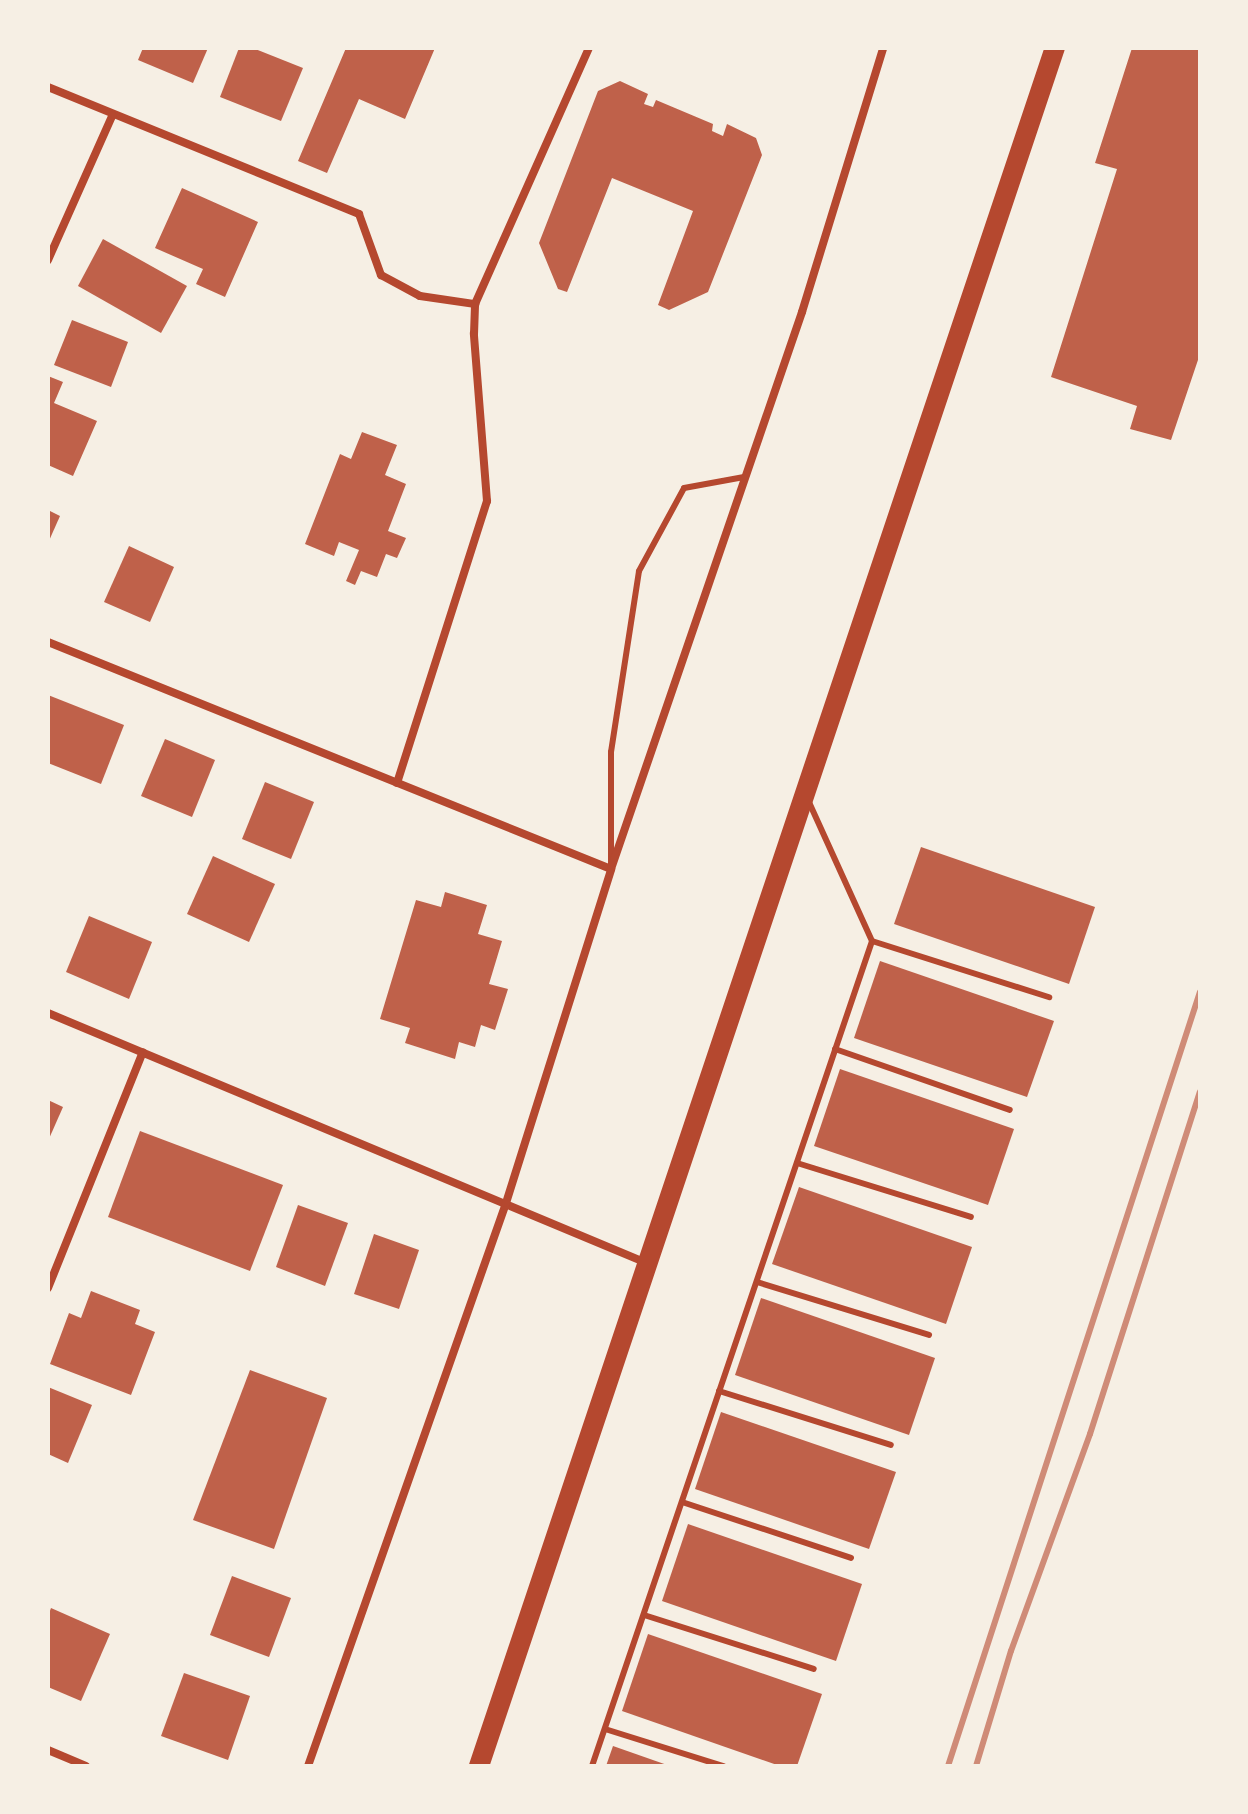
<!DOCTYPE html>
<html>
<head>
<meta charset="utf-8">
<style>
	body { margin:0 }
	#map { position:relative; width:1248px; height:1814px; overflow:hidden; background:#f6efe4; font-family:Raleway,sans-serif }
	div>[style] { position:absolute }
	.building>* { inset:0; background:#bf614a }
	.service>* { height:6px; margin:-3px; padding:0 3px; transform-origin:3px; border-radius:3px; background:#b5482f }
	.minor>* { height:8px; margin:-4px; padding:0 4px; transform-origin:4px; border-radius:4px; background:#b5482f }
	.primary>* { height:20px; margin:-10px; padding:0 10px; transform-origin:10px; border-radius:10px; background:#b5482f }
	.rail>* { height:6px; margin:-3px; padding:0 3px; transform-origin:3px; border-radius:3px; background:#cf8b77 }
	span { translate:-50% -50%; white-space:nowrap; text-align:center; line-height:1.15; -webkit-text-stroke:7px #f6efe4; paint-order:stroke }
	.frame { position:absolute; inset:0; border:50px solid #f6efe4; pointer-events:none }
</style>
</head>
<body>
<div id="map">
	<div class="building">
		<div style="clip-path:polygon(143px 48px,208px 48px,193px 83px,138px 60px)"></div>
		<div style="clip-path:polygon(239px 48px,253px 48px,303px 68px,281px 121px,220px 97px)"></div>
		<div style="clip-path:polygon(346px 48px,435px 48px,405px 119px,359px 99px,327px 173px,298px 161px)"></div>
		<div style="clip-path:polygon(1132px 48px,1200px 48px,1200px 354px,1171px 440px,1130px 429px,1137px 406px,1051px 377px,1117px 169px,1095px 163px)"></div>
		<div style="clip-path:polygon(620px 81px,648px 94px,644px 104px,653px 107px,656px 100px,713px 124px,712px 131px,723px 136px,727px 124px,756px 138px,762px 155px,708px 292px,669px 310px,658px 305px,693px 211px,612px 178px,567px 292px,558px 289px,539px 243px,598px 91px)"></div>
		<div style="clip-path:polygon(182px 188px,258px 222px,225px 297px,196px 284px,203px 269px,155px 248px)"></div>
		<div style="clip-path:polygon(103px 239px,187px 286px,161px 333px,78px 286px)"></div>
		<div style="clip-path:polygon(72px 320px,128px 342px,111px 387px,54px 365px)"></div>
		<div style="clip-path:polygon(48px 376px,63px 382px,54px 403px,97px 421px,73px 476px,48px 465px)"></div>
		<div style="clip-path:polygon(362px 432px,397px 445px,385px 475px,406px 484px,388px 531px,406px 538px,397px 558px,386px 554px,377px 577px,361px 571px,355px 585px,346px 581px,359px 550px,339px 542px,334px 556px,305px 544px,340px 454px,351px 459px)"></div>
		<div style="clip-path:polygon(48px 510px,60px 516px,48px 543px)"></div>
		<div style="clip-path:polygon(129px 546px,174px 567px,150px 622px,104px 602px)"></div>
		<div style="clip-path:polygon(48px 695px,124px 725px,101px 784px,48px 763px)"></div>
		<div style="clip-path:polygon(165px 739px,215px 760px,192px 817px,141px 796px)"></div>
		<div style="clip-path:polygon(265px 782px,314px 802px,291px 859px,242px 839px)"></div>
		<div style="clip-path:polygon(921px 847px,1095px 907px,1069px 984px,894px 924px)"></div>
		<div style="clip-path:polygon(213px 856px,275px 884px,249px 942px,187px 914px)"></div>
		<div style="clip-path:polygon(445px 892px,487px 905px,478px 934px,502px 941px,489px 984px,508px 989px,495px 1030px,481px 1025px,475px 1047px,459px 1042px,455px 1059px,405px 1043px,410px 1028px,380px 1019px,416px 900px,441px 907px)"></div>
		<div style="clip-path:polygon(89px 916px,152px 942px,129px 999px,66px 972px)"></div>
		<div style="clip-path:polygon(880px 961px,1054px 1021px,1027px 1097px,854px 1038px)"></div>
		<div style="clip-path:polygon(840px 1069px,1014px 1129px,988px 1205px,814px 1146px)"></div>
		<div style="clip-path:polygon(48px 1100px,63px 1107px,48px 1141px)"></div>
		<div style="clip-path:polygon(140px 1131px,283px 1185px,250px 1271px,108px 1217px)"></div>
		<div style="clip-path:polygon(799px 1187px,972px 1247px,946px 1324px,772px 1264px)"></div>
		<div style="clip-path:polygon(298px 1205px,348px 1223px,325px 1286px,276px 1267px)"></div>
		<div style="clip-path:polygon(374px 1234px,419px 1250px,399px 1309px,354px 1294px)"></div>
		<div style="clip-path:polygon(91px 1291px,140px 1310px,135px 1324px,155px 1332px,131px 1395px,50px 1364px,69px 1313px,81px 1318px)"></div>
		<div style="clip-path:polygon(761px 1298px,935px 1358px,909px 1435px,735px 1375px)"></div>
		<div style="clip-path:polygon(250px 1370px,327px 1398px,274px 1549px,193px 1520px)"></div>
		<div style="clip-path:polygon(48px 1387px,92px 1405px,68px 1463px,48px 1454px)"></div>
		<div style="clip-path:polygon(721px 1412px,896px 1472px,869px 1549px,695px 1489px)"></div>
		<div style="clip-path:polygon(688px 1524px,862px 1584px,836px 1661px,662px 1601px)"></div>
		<div style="clip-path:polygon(232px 1576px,291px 1598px,269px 1657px,210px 1635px)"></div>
		<div style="clip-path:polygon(51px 1608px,110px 1634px,81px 1701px,48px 1687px,48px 1616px)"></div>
		<div style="clip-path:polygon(648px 1634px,822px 1694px,797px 1766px,780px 1766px,622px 1711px)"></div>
		<div style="clip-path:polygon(184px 1673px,250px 1696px,228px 1760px,161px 1736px)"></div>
		<div style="clip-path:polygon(613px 1746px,670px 1766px,606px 1766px)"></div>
	</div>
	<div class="service">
		<div style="left:611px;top:865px;width:113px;rotate:-90deg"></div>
		<div style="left:611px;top:752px;width:183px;rotate:-81.2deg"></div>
		<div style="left:639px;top:571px;width:94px;rotate:-61.5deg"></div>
		<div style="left:684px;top:488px;width:61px;rotate:-10.4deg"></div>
		<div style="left:872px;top:941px;width:186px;rotate:17.6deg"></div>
		<div style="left:835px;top:1049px;width:185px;rotate:19.2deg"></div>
		<div style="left:797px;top:1163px;width:182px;rotate:17.2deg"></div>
		<div style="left:757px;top:1282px;width:180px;rotate:17.1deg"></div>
		<div style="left:719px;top:1391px;width:180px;rotate:17.4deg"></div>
		<div style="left:682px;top:1502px;width:178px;rotate:18.3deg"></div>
		<div style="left:644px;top:1615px;width:178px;rotate:17.6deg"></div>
		<div style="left:605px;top:1729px;width:124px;rotate:17.4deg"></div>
		<div style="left:592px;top:1766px;width:871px;rotate:-71.25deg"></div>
		<div style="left:872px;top:941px;width:153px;rotate:-114.4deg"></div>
	</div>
	<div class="minor">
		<div style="left:48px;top:87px;width:336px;rotate:22.2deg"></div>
		<div style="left:359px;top:214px;width:65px;rotate:70.2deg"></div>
		<div style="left:381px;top:275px;width:44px;rotate:28.3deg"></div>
		<div style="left:420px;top:296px;width:56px;rotate:8.3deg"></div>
		<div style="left:48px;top:260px;width:158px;rotate:-66deg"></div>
		<div style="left:48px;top:642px;width:607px;rotate:21.96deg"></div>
		<div style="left:397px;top:783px;width:296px;rotate:-72.3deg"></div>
		<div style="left:487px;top:501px;width:168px;rotate:-94.5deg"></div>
		<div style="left:474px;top:334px;width:30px;rotate:-88deg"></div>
		<div style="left:475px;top:304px;width:280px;rotate:-66deg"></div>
		<div style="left:48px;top:1013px;width:651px;rotate:22.67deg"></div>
		<div style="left:48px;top:1288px;width:254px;rotate:-68.1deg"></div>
		<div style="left:48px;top:1750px;width:41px;rotate:22.8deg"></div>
		<div style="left:308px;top:1766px;width:597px;rotate:-70.62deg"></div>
		<div style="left:506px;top:1203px;width:350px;rotate:-72.5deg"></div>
		<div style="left:611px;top:869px;width:589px;rotate:-71.07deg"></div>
		<div style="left:802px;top:312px;width:276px;rotate:-72.9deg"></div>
	</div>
	<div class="primary">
		<div style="left:479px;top:1766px;width:1812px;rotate:-71.47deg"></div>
	</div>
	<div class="rail">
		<div style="left:948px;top:1766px;width:814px;rotate:-71.97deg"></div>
		<div style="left:976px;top:1766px;width:120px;rotate:-73.1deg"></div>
		<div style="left:1011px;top:1651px;width:231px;rotate:-70deg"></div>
		<div style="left:1090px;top:1434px;width:359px;rotate:-72.2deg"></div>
	</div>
	<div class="frame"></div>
</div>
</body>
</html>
